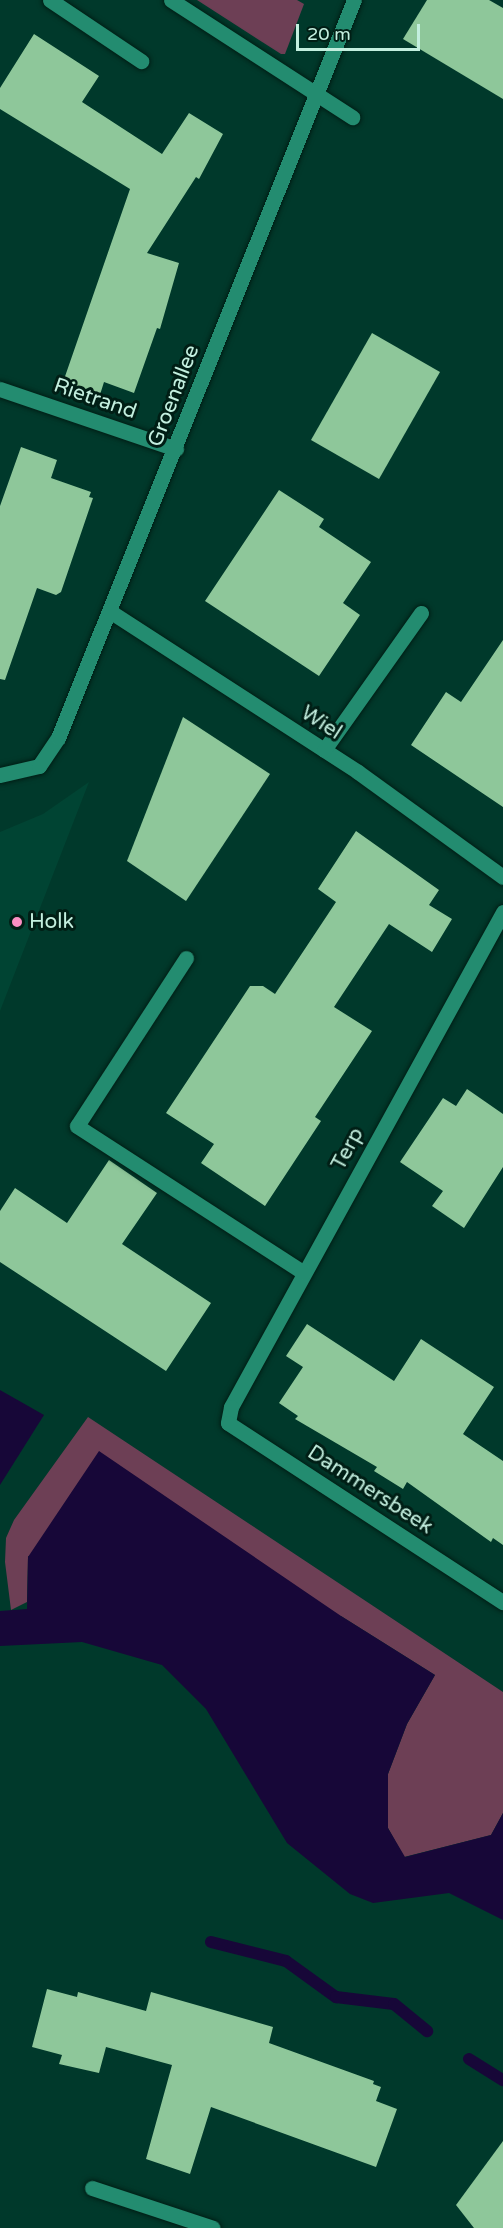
<!DOCTYPE html>
<html>
<head>
<meta charset="utf-8">
<style>
	body { margin:0 }
	#map { position:relative; width:503px; height:2228px; overflow:hidden; background:#00392b; font-family:"Varela Round",sans-serif }
	div>[style] { position:absolute }
	.built>* { inset:0; background:#043 }
	.green>* { inset:0; background:#6d3f55 }
	.water>* { inset:0; background:#170738 }
	.stream>* { height:12px; margin:-6px; padding:0 6px; transform-origin:6px; border-radius:6px; background:#170738 }
	.building>* { inset:0; background:#8ec79a }
	.roads { filter:drop-shadow(0 0 2px #001e15) drop-shadow(0 0 2px #001e15) }
	.minor>* { height:15px; margin:-7.5px; padding:0 7.5px; transform-origin:7.5px; border-radius:7.5px; background:#238c70 }
	.dots>* { width:16px; height:16px; translate:-50% -50%; box-sizing:border-box; border:3px solid #001e15; border-radius:50% }
	span { translate:-50% -50%; white-space:nowrap; text-align:center; line-height:1.15; -webkit-text-stroke:6px #001e15; paint-order:stroke }
	.street-label { font-size:21px; color:#c3efdf }
	.poi-label { font-size:21px; color:#c3efdf }
	.left { translate:0 -50%; text-align:left }
	.scale { position:absolute; left:296px; top:24px; width:124px; height:27px; box-sizing:border-box; border:3px solid #c3efdf; border-top:0; padding-left:8px; font-size:18px; line-height:21px; white-space:nowrap; color:#c3efdf; -webkit-text-stroke:4px #001e15; paint-order:stroke }
</style>
</head>
<body>
<div id="map">
	<div class="built">
		<div style="clip-path:polygon(89px 782px,0 1011px,0 832px,43px 814px)"></div>
	</div>
	<div class="green">
		<div style="clip-path:polygon(197px 0,297px 0,304px 4px,285px 54px,281px 54px)"></div>
		<div style="clip-path:polygon(88px 1417px,503px 1692px,503px 1813px,491px 1835px,404px 1857px,388px 1828px,388px 1774px,407px 1724px,435px 1675px,341px 1616px,28px 1556px,27px 1602px,11px 1610px,5px 1562px,6px 1538px,14px 1520px)"></div>
	</div>
	<div class="water">
		<div style="clip-path:polygon(0 1390px,44px 1415px,0 1485px)"></div>
		<div style="clip-path:polygon(99px 1451px,341px 1616px,435px 1675px,407px 1724px,388px 1774px,388px 1828px,405px 1857px,491px 1835px,503px 1813px,503px 1920px,449px 1893px,373px 1903px,350px 1894px,287px 1843px,206px 1709px,162px 1665px,82px 1642px,0 1646px,0 1611px,27px 1609px,28px 1557px)"></div>
	</div>
	<div class="stream">
		<div style="left:211px;top:1942px;width:77px;rotate:14.2deg"></div>
		<div style="left:286px;top:1961px;width:62px;rotate:35.8deg"></div>
		<div style="left:336px;top:1997px;width:58px;rotate:6.9deg"></div>
		<div style="left:394px;top:2004px;width:43px;rotate:39.3deg"></div>
		<div style="left:469px;top:2059px;width:40px;rotate:32deg"></div>
	</div>
	<div class="building">
		<div style="clip-path:polygon(427px 0,489px 0,503px 8px,503px 99px,403px 39px)"></div>
		<div style="clip-path:polygon(34px 34px,99px 76px,82px 102px,162px 154px,189px 113px,223px 134px,199px 179px,196px 177px,147px 253px,179px 263px,160px 329px,157px 328px,134px 393px,104px 382px,98px 401px,61px 388px,130px 189px,0 109px,0 88px)"></div>
		<div style="clip-path:polygon(372px 333px,440px 372px,379px 479px,311px 440px)"></div>
		<div style="clip-path:polygon(21px 447px,57px 460px,51px 478px,91px 492px,89px 497px,93px 498px,61px 592px,56px 595px,37px 588px,5px 680px,0 679px,0 506px)"></div>
		<div style="clip-path:polygon(279px 490px,324px 519px,319px 527px,371px 562px,343px 603px,360px 615px,319px 676px,205px 601px)"></div>
		<div style="clip-path:polygon(503px 640px,503px 807px,411px 745px,446px 692px,461px 702px)"></div>
		<div style="clip-path:polygon(183px 717px,270px 774px,186px 901px,127px 861px)"></div>
		<div style="clip-path:polygon(356px 831px,439px 890px,429px 905px,452px 919px,432px 952px,389px 924px,334px 1007px,372px 1031px,315px 1117px,321px 1121px,265px 1206px,201px 1163px,214px 1144px,166px 1113px,250px 986px,263px 986px,275px 994px,336px 902px,318px 889px)"></div>
		<div style="clip-path:polygon(467px 1089px,503px 1114px,503px 1167px,464px 1228px,432px 1206px,443px 1191px,400px 1162px,443px 1098px,456px 1106px)"></div>
		<div style="clip-path:polygon(109px 1160px,157px 1193px,122px 1244px,211px 1303px,166px 1371px,0 1262px,0 1211px,15px 1188px,67px 1223px)"></div>
		<div style="clip-path:polygon(307px 1324px,394px 1381px,421px 1339px,494px 1387px,463px 1434px,503px 1461px,503px 1545px,493px 1538px,491px 1542px,407px 1482px,403px 1489px,374px 1471px,377px 1467px,295px 1419px,298px 1416px,279px 1403px,303px 1367px,286px 1356px)"></div>
		<div style="clip-path:polygon(47px 1989px,77px 1997px,78px 1992px,146px 2011px,151px 1992px,273px 2027px,269px 2043px,374px 2081px,373px 2084px,381px 2087px,376px 2101px,397px 2109px,376px 2167px,211px 2107px,190px 2174px,146px 2159px,172px 2065px,106px 2047px,99px 2073px,59px 2064px,62px 2055px,32px 2047px)"></div>
		<div style="clip-path:polygon(503px 2141px,503px 2228px,474px 2228px,456px 2205px)"></div>
	</div>
	<div class="roads">
		<div class="minor">
			<div style="left:50px;top:0;width:110px;rotate:33.8deg"></div>
			<div style="left:171px;top:0;width:216px;rotate:32.9deg"></div>
			<div style="left:0;top:389px;width:186px;rotate:18.8deg"></div>
			<div style="left:111px;top:612px;width:294px;rotate:32.9deg"></div>
			<div style="left:358px;top:772px;width:179px;rotate:35.9deg"></div>
			<div style="left:324px;top:750px;width:168px;rotate:-54.7deg"></div>
			<div style="left:0;top:775px;width:40px;rotate:-13deg"></div>
			<div style="left:39px;top:766px;width:34px;rotate:-56deg"></div>
			<div style="left:58px;top:738px;width:795px;rotate:-68.15deg"></div>
			<div style="left:503px;top:912px;width:565px;rotate:118.79deg"></div>
			<div style="left:231px;top:1407px;width:16px;rotate:101deg"></div>
			<div style="left:228px;top:1423px;width:328px;rotate:33.1deg"></div>
			<div style="left:186px;top:958px;width:200px;rotate:123deg"></div>
			<div style="left:77px;top:1126px;width:270px;rotate:32.9deg"></div>
			<div style="left:92px;top:2188px;width:127px;rotate:18.3deg"></div>
		</div>
	</div>
	<div class="dots">
		<div style="left:17px;top:922px;background:#fb8fc3"></div>
	</div>
	<div class="street-label">
		<span style="left:174px;top:396px;rotate:-69deg">Groenallee</span>
		<span style="left:95px;top:399px;rotate:19deg">Rietrand</span>
		<span style="left:321px;top:723px;rotate:33deg">Wiel</span>
		<span style="left:348px;top:1149px;rotate:-62deg">Terp</span>
		<span style="left:370px;top:1490px;rotate:33deg">Dammersbeek</span>
	</div>
	<div class="poi-label">
		<span class="left" style="left:29px;top:922px">Holk</span>
	</div>
	<div class="scale">20 m</div>
</div>
</body>
</html>
